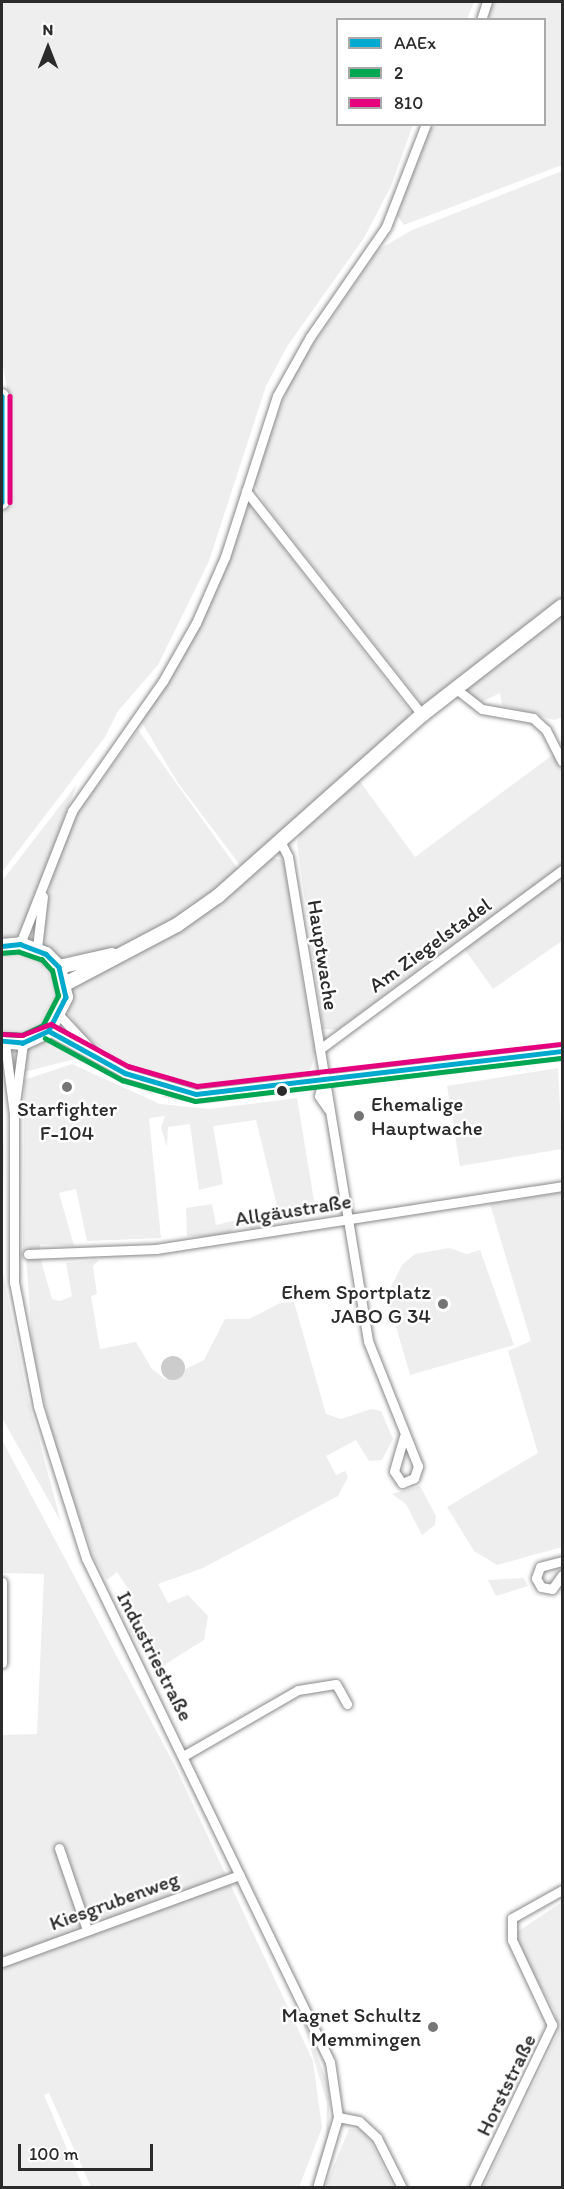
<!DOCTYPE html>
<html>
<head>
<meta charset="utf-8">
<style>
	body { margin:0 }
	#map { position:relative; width:564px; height:2189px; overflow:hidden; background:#fff; font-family:Itim,sans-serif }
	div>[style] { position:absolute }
	.built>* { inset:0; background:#eee }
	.water>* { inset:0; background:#ccc }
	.round { border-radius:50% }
	.roads { filter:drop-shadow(0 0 2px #8a8a8a) drop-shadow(0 0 2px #8a8a8a) }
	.street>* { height:9px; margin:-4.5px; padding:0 4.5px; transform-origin:4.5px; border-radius:4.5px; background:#fff }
	.secondary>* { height:14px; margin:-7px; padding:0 7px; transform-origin:7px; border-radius:7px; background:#fff }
	.bus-1>* { height:4.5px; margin:-2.25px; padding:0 2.25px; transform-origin:2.25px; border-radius:2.25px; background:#00a9ce }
	.bus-2>* { height:4.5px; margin:-2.25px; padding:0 2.25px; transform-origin:2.25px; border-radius:2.25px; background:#00a651 }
	.bus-3>* { height:4.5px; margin:-2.25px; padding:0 2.25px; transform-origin:2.25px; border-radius:2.25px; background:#e5007d }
	.dots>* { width:16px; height:16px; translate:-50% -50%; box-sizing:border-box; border:3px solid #fff; border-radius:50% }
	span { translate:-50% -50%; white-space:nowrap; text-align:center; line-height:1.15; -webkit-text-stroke:5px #fff; paint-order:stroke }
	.street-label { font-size:21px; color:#2b2b2b }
	.poi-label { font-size:21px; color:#2b2b2b }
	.left { translate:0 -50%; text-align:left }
	.right { translate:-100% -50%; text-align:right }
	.frame { position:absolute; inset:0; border:3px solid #2b2b2b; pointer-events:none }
	.legend { position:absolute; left:336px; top:18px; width:210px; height:108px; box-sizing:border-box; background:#fff; border:2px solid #aaa; margin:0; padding:8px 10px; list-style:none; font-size:18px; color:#2b2b2b }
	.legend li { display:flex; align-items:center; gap:12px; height:30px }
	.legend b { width:30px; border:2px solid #aaa }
	.north { position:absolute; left:18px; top:18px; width:60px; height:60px; -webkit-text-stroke:4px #fff; paint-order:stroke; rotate:0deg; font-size:16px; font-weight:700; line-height:24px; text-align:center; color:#2b2b2b }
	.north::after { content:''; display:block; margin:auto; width:21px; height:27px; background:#2b2b2b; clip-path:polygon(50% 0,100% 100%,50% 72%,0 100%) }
	.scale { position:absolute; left:18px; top:2144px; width:135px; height:27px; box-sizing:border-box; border:3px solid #2b2b2b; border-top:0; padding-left:8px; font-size:18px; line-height:21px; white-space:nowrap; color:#2b2b2b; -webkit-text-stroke:4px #fff; paint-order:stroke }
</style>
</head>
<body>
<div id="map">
	<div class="built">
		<div style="clip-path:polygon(2px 2px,474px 2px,467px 19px,338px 20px,338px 124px,413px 125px,391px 186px,364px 238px,288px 345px,266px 386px,209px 561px,158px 665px,118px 711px,105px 737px,2px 872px,2px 527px,11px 412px,2px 360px)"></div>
		<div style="clip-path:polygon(493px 2px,562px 2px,562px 165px,404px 225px,397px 215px,430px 125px,544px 124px,544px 20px,486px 19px)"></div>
		<div style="clip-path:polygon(562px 171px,562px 601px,432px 701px,421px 703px,264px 503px,254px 484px,255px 473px,294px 372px,378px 250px,410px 231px)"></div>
		<div style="clip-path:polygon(249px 504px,410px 711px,404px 725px,243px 869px,178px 783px,141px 721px,203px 618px)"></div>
		<div style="clip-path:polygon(562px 612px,562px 717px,554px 720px,502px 705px,500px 693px,482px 702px,468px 695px,466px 689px)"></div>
		<div style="clip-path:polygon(138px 730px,240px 872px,200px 905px,122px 947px,58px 958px,45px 946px,43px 930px,51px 878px,69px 825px)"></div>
		<div style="clip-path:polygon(554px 754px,562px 770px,562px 865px,337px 1030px,323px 1029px,297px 844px,301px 830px,359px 780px,415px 857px)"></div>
		<div style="clip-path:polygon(77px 784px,24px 924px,16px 935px,2px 938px,2px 881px)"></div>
		<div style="clip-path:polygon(270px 858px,283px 860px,285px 867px,315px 1053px,311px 1069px,269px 1082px,192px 1089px,130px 1069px,82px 1033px,67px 1011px,70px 990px)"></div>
		<div style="clip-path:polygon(562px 876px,562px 941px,493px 989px,463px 947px)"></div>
		<div style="clip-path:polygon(10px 948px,37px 953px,56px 972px,60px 999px,48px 1024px,25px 1037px,2px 1036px,2px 949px)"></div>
		<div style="clip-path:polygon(48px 1038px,152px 1090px,153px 1095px,75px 1059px,24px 1072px,28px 1045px)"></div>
		<div style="clip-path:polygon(72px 1064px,160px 1104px,209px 1109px,297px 1098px,316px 1213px,291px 1222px,271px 1218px,254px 1230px,238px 1224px,225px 1237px,187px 1236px,186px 1208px,212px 1204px,216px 1225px,278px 1210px,256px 1120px,213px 1126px,223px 1184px,199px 1190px,190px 1124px,168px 1127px,167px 1147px,161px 1128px,165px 1116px,149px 1118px,161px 1238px,87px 1241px,76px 1189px,59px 1193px,74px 1246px,40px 1244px,40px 1250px,23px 1252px,24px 1080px)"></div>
		<div style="clip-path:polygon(558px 1068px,562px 1149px,460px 1166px,447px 1086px)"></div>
		<div style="clip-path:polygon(2px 1083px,4px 1157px,2px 1243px)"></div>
		<div style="clip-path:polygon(170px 1094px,202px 1100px,233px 1100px,200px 1104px,161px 1097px)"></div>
		<div style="clip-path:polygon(562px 1192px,562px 1547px,497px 1565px,474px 1551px,447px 1507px,538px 1453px,508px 1351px,531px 1341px,490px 1204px)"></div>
		<div style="clip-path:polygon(449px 1248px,467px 1254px,480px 1250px,514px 1345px,410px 1375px,387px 1295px,402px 1265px,415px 1254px)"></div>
		<div style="clip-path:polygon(26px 1257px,40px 1257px,52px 1299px,60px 1301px,72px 1296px,66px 1263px,99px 1260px,93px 1266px,97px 1294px,91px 1296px,100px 1349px,136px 1342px,152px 1369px,165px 1379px,204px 1360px,225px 1319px,249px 1319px,280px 1303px,294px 1302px,326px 1414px,341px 1419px,371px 1409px,381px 1411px,393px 1439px,382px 1460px,369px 1461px,356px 1440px,326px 1456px,336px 1475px,345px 1471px,348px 1477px,338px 1496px,203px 1568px,158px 1584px,168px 1603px,188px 1595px,208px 1616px,204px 1640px,164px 1665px,149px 1660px,129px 1629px,136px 1620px,124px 1598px,131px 1593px,117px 1572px,107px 1580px,95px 1560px,56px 1452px,33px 1353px)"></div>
		<div style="clip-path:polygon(2px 1268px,28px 1399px,61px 1522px,2px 1418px)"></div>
		<div style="clip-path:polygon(2px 1440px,175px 1766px,313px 2061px,322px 2128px,299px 2187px,91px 2187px,49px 2093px,44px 2095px,83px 2187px,2px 2187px,2px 1735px,37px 1734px,44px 1574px,2px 1573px)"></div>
		<div style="clip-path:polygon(420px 1486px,436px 1516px,435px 1525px,422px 1535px,406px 1504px,392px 1494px)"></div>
		<div style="clip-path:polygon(524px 1578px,528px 1586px,496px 1596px,488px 1580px)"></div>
		<div style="clip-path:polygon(562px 1902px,562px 2187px,483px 2188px,558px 2034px,555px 2012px,517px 1944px,517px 1932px)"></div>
		<div style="clip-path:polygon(298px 2006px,329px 2087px,329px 2138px,310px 2187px,326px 2138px,327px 2103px)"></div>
		<div style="clip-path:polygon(349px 2129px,362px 2130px,370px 2140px,393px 2187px,325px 2187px)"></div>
	</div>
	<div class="water">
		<div class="round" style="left:161px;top:1356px;width:24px;height:24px"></div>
	</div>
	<div class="roads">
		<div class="street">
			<div style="left:481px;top:20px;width:19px;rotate:-72deg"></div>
			<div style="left:246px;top:491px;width:285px;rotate:51.8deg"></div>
			<div style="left:455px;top:688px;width:34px;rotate:38deg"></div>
			<div style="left:482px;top:709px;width:52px;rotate:10deg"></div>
			<div style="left:533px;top:718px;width:18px;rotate:43deg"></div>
			<div style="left:546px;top:730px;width:35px;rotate:63deg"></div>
			<div style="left:279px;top:839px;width:20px;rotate:63deg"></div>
			<div style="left:288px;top:857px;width:491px;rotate:80.6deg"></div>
			<div style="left:368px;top:1341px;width:135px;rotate:68.2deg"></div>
			<div style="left:418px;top:1466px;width:13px;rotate:108deg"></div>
			<div style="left:414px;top:1478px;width:13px;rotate:157deg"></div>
			<div style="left:402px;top:1483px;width:14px;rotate:-124deg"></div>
			<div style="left:394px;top:1471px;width:36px;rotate:-74deg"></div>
			<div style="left:20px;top:944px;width:143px;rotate:-68.6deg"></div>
			<div style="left:72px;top:811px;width:159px;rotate:-55deg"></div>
			<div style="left:163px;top:681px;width:67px;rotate:-60.4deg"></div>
			<div style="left:196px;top:623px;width:72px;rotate:-66.3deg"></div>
			<div style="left:225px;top:557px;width:169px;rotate:-72.1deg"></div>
			<div style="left:277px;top:396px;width:68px;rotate:-60.8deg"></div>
			<div style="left:310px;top:337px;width:134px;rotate:-55.4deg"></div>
			<div style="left:386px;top:227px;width:110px;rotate:-68.8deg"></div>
			<div style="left:37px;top:948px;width:52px;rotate:-83.4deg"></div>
			<div style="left:60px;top:1016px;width:54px;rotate:47.2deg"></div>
			<div style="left:49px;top:1031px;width:87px;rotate:28.9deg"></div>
			<div style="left:125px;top:1073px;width:74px;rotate:16.5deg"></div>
			<div style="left:196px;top:1094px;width:369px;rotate:-6.7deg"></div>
			<div style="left:5px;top:1043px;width:72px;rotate:82.8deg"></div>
			<div style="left:14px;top:1114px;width:168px;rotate:90deg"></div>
			<div style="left:14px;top:1282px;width:126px;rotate:79deg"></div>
			<div style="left:38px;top:1406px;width:159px;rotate:72.5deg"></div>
			<div style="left:86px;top:1558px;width:560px;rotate:64.17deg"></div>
			<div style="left:330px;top:2062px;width:56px;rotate:81.7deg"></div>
			<div style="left:338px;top:2117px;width:74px;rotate:106.5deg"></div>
			<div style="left:320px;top:1049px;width:301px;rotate:-36.5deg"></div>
			<div style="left:323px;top:1080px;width:16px;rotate:104deg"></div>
			<div style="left:319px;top:1096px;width:16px;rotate:55deg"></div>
			<div style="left:15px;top:1103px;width:61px;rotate:-82.4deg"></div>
			<div style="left:28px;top:1254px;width:128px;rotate:-2.2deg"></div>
			<div style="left:156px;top:1249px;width:411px;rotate:-8.8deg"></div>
			<div style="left:562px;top:1561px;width:23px;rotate:165deg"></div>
			<div style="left:540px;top:1567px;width:12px;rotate:110deg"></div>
			<div style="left:536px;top:1578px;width:10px;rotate:61deg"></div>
			<div style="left:541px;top:1587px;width:11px;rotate:10deg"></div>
			<div style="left:552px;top:1589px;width:17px;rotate:-54deg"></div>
			<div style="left:2px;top:1582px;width:81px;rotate:90deg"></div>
			<div style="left:185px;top:1755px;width:130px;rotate:-29.9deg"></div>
			<div style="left:298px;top:1690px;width:38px;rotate:-9deg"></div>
			<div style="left:336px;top:1684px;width:23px;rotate:61deg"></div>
			<div style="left:59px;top:1848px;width:87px;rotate:71.1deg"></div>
			<div style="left:2px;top:1962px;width:253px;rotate:-20.1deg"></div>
			<div style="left:338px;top:2117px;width:21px;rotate:11deg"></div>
			<div style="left:359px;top:2121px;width:25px;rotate:43deg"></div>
			<div style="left:377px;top:2138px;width:56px;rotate:63.4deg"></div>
			<div style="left:474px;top:2188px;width:181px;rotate:-64.4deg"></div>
			<div style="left:552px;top:2025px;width:94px;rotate:-115.2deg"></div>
			<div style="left:512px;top:1940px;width:22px;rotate:-90deg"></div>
			<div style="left:512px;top:1918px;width:57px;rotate:-29.2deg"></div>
		</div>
		<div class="secondary">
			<div style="left:2px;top:396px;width:106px;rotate:90deg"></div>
			<div style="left:2px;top:946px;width:18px;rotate:-6deg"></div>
			<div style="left:20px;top:944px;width:28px;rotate:21deg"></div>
			<div style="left:46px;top:954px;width:18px;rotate:45deg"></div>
			<div style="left:59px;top:967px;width:31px;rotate:77deg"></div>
			<div style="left:66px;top:997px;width:38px;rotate:117deg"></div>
			<div style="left:49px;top:1031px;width:29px;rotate:155deg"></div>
			<div style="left:23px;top:1043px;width:21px;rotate:-175deg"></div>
			<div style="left:59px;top:967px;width:54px;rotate:-12.8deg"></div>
			<div style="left:65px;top:984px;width:127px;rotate:-27.8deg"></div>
			<div style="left:177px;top:925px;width:50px;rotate:-35.3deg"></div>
			<div style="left:218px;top:896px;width:273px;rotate:-41.6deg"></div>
			<div style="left:422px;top:715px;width:177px;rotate:-37.9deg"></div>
		</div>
	</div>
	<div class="bus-1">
		<div style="left:2px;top:396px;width:106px;rotate:90deg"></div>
		<div style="left:2px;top:946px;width:18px;rotate:-6deg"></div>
		<div style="left:20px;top:944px;width:28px;rotate:21deg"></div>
		<div style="left:46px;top:954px;width:18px;rotate:45deg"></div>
		<div style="left:59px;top:967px;width:31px;rotate:77deg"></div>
		<div style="left:66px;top:997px;width:38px;rotate:117deg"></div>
		<div style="left:49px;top:1031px;width:29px;rotate:155deg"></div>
		<div style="left:23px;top:1043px;width:21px;rotate:-175deg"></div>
		<div style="left:49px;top:1031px;width:87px;rotate:28.9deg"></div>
		<div style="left:125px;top:1073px;width:74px;rotate:16.5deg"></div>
		<div style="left:196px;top:1094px;width:369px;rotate:-6.7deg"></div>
	</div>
	<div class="bus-2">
		<div style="left:3px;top:1034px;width:19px;rotate:3deg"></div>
		<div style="left:22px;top:1035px;width:23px;rotate:-25deg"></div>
		<div style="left:43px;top:1025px;width:33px;rotate:-63deg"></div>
		<div style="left:58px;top:996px;width:26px;rotate:-103deg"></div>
		<div style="left:52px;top:971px;width:15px;rotate:-132deg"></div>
		<div style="left:42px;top:960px;width:24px;rotate:-161deg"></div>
		<div style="left:19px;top:952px;width:16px;rotate:176deg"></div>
		<div style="left:45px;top:1038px;width:88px;rotate:28.6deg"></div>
		<div style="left:122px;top:1080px;width:76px;rotate:16deg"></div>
		<div style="left:195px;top:1101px;width:370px;rotate:-6.7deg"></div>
	</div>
	<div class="bus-3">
		<div style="left:10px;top:396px;width:106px;rotate:90deg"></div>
		<div style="left:3px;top:1034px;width:19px;rotate:3deg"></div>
		<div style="left:22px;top:1035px;width:31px;rotate:-21deg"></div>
		<div style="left:51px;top:1024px;width:88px;rotate:28.6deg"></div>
		<div style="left:128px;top:1066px;width:72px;rotate:16.2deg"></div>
		<div style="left:197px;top:1086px;width:366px;rotate:-6.6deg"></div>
	</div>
	<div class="dots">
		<div style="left:67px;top:1087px;background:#757575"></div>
		<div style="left:282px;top:1091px;background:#2b2b2b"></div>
		<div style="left:359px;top:1116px;background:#757575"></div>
		<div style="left:443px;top:1304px;background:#757575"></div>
		<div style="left:433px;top:2027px;background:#757575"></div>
	</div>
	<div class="street-label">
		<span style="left:430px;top:945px;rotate:-36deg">Am Ziegelstadel</span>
		<span style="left:323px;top:955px;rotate:81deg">Hauptwache</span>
		<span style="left:293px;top:1210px;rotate:-9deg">Allgäustraße</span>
		<span style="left:155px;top:1656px;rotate:63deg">Industriestraße</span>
		<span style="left:114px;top:1901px;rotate:-20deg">Kiesgrubenweg</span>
		<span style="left:506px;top:2085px;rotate:-64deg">Horststraße</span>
	</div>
	<div class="poi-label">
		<span class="left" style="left:371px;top:1116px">Ehemalige<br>Hauptwache</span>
		<span style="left:67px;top:1121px">Starfighter<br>F-104</span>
		<span class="right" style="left:431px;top:1304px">Ehem Sportplatz<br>JABO G 34</span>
		<span class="right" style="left:421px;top:2027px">Magnet Schultz<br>Memmingen</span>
	</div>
	<div class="frame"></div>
	<ul class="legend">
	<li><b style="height:8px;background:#00a9ce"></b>AAEx</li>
	<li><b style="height:8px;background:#00a651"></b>2</li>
	<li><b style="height:8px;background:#e5007d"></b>810</li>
	</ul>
	<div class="north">N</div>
	<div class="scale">100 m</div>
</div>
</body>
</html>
